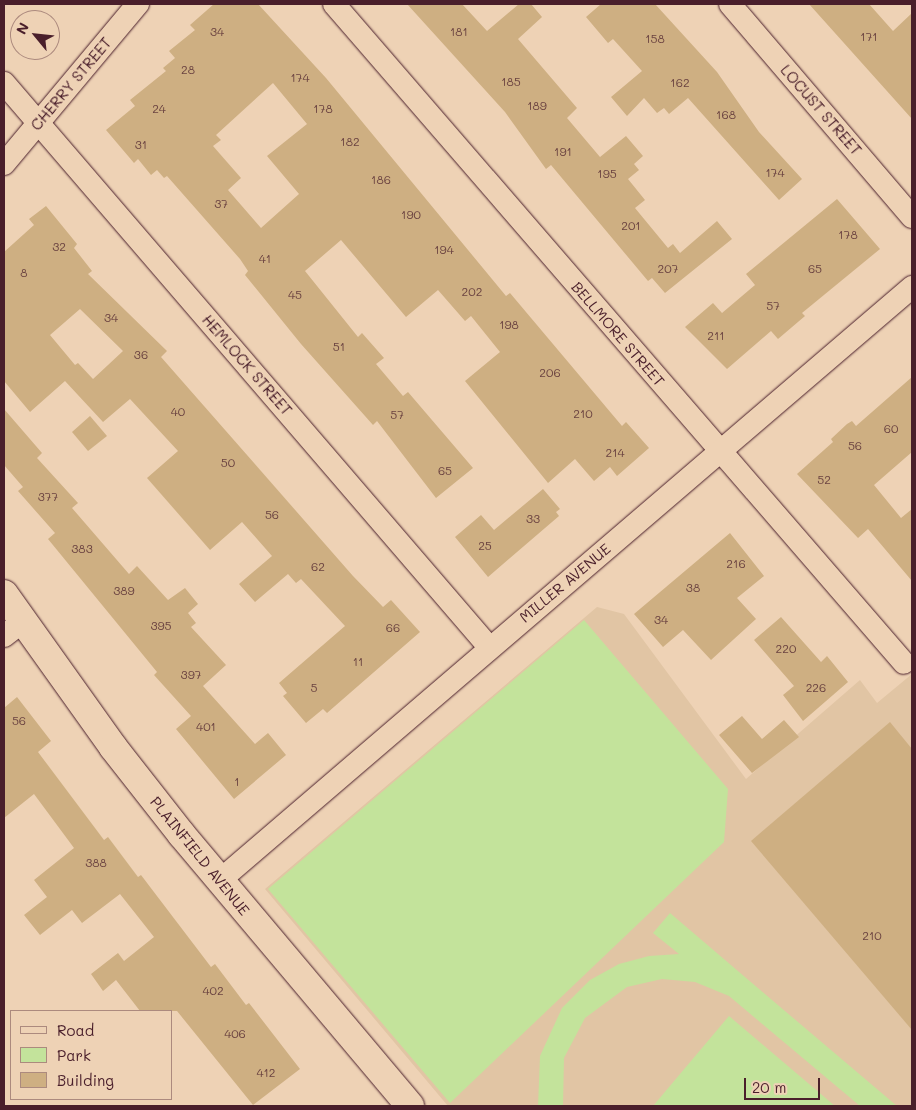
<!DOCTYPE html>
<html>
<head>
<meta charset="utf-8">
<style>
	body { margin:0 }
	#map { position:relative; width:916px; height:1110px; overflow:hidden; background:#eed2b5; font-family:Mali,sans-serif }
	div>[style] { position:absolute }
	.built>* { inset:0; background:#e1c5a4 }
	.green>* { inset:0; background:#c3e39b }
	.building>* { inset:0; background:#ceaf82 }
	.roads { filter:drop-shadow(0 0 1px #4a1f2b) drop-shadow(0 0 1px #4a1f2b) }
	.minor>* { height:22px; margin:-11px; padding:0 11px; transform-origin:11px; border-radius:11px; background:#eed2b5 }
	.secondary>* { height:28px; margin:-14px; padding:0 14px; transform-origin:14px; border-radius:14px; background:#eed2b5 }
	span { translate:-50% -50%; white-space:nowrap; text-align:center; line-height:1.15; -webkit-text-stroke:4px #eed2b5; paint-order:stroke }
	.number-label { font-size:12px; color:#6b4341 }
	.number-label span { -webkit-text-stroke-width:0 }
	.street-label { font-size:15px; color:#4a1f2b }
	.frame { position:absolute; inset:0; border:5px solid #4a1f2b; pointer-events:none }
	.legend { position:absolute; left:10px; top:1010px; width:162px; height:90px; box-sizing:border-box; background:#eed2b5; border:1px solid #ac8a7e; margin:0; padding:6px 9px; list-style:none; font-size:15px; color:#4a1f2b }
	.legend li { display:flex; align-items:center; gap:10px; height:25px }
	.legend b { width:25px; border:1px solid #ac8a7e }
	.north { position:absolute; left:10px; top:10px; width:50px; height:50px; box-sizing:border-box; background:#eed2b5; border:1px solid #ac8a7e; border-radius:50%; rotate:298deg; font-size:14px; font-weight:700; line-height:20px; text-align:center; color:#4a1f2b }
	.north::after { content:''; display:block; margin:auto; width:18px; height:22px; background:#4a1f2b; clip-path:polygon(50% 0,100% 100%,50% 72%,0 100%) }
	.scale { position:absolute; left:744px; top:1078px; width:76px; height:22px; box-sizing:border-box; border:2px solid #4a1f2b; border-top:0; padding-left:6px; font-size:15px; line-height:18px; white-space:nowrap; color:#4a1f2b; -webkit-text-stroke:4px #eed2b5; paint-order:stroke }
</style>
</head>
<body>
<div id="map">
	<div class="built">
		<div style="clip-path:polygon(597px 607px,624px 614px,746px 779px,860px 680px,877px 703px,912px 674px,912px 1106px,448px 1106px,265px 889px)"></div>
	</div>
	<div class="green">
		<div style="clip-path:polygon(584px 620px,728px 789px,724px 842px,450px 1103px,268px 889px)"></div>
		<div style="clip-path:polygon(670px 913px,772px 1000px,897px 1106px,860px 1106px,729px 996px,695px 982px,662px 979px,627px 987px,585px 1018px,564px 1058px,563px 1106px,538px 1106px,540px 1056px,562px 1008px,590px 980px,619px 964px,649px 956px,679px 954px,653px 933px)"></div>
		<div style="clip-path:polygon(729px 1016px,835px 1106px,653px 1106px)"></div>
	</div>
	<div class="building">
		<div style="clip-path:polygon(evenodd,214px 4px,258px 4px,326px 78px,506px 296px,510px 293px,622px 426px,626px 422px,649px 448px,617px 476px,610px 467px,594px 481px,575px 459px,548px 483px,465px 381px,500px 352px,471px 316px,465px 321px,438px 290px,406px 317px,341px 240px,305px 271px,358px 337px,362px 333px,384px 358px,376px 364px,403px 396px,408px 392px,473px 468px,436px 498px,377px 421px,373px 425px,301px 344px,245px 275px,248px 271px,240px 259px,167px 176px,164px 178px,157px 170px,151px 175px,138px 159px,134px 163px,106px 130px,135px 106px,130px 100px,166px 71px,163px 68px,175px 58px,169px 51px,195px 30px,190px 25px,214px 4px,273px 83px,307px 124px,267px 156px,299px 194px,261px 228px,228px 190px,241px 178px,213px 146px,221px 140px,216px 135px,273px 83px)"></div>
		<div style="clip-path:polygon(407px 4px,462px 4px,487px 31px,519px 4px,531px 4px,542px 17px,518px 39px,577px 108px,567px 118px,600px 157px,626px 136px,643px 156px,634px 164px,639px 170px,628px 179px,645px 200px,635px 208px,668px 248px,673px 244px,680px 253px,717px 221px,732px 239px,665px 293px,652px 278px,648px 281px,551px 165px,546px 169px,505px 112px)"></div>
		<div style="clip-path:polygon(601px 4px,655px 4px,717px 72px,759px 132px,802px 179px,779px 200px,688px 98px,669px 114px,664px 108px,657px 113px,644px 98px,627px 116px,611px 97px,642px 71px,613px 39px,608px 43px,586px 17px)"></div>
		<div style="clip-path:polygon(809px 4px,869px 4px,893px 31px,912px 13px,912px 119px)"></div>
		<div style="clip-path:polygon(837px 199px,880px 249px,802px 313px,805px 316px,778px 339px,771px 331px,727px 369px,685px 327px,713px 303px,722px 313px,755px 285px,746px 274px)"></div>
		<div style="clip-path:polygon(evenodd,46px 206px,77px 244px,74px 248px,92px 271px,88px 274px,167px 351px,161px 357px,353px 576px,383px 607px,391px 600px,420px 632px,327px 713px,323px 709px,306px 723px,283px 696px,287px 693px,279px 683px,345px 626px,301px 579px,296px 583px,288px 574px,255px 602px,239px 584px,272px 556px,242px 522px,210px 550px,147px 478px,178px 451px,130px 399px,103px 422px,65px 381px,30px 412px,4px 381px,4px 252px,34px 225px,29px 219px,46px 206px,80px 309px,123px 351px,93px 379px,78px 363px,75px 365px,50px 335px,80px 309px)"></div>
		<div style="clip-path:polygon(912px 377px,912px 452px,874px 485px,901px 518px,912px 509px,912px 581px,868px 529px,858px 538px,797px 474px,833px 442px,831px 439px,847px 424px,852px 421px,856px 426px)"></div>
		<div style="clip-path:polygon(4px 409px,42px 453px,37px 458px,78px 503px,72px 508px,129px 574px,137px 566px,168px 600px,185px 588px,198px 604px,188px 613px,196px 623px,191px 627px,226px 665px,203px 686px,255px 744px,268px 733px,286px 755px,234px 799px,176px 729px,191px 716px,154px 675px,157px 672px,48px 539px,55px 533px,18px 491px,23px 487px,4px 465px)"></div>
		<div style="clip-path:polygon(90px 416px,107px 436px,88px 451px,72px 432px)"></div>
		<div style="clip-path:polygon(543px 489px,560px 509px,556px 512px,559px 516px,488px 577px,455px 537px,481px 515px,494px 530px)"></div>
		<div style="clip-path:polygon(730px 533px,764px 576px,737px 598px,756px 619px,711px 660px,683px 630px,663px 647px,634px 614px)"></div>
		<div style="clip-path:polygon(781px 617px,821px 662px,827px 656px,848px 682px,803px 721px,783px 695px,794px 686px,754px 640px)"></div>
		<div style="clip-path:polygon(17px 697px,51px 741px,38px 752px,104px 840px,108px 837px,138px 877px,141px 875px,211px 967px,215px 964px,246px 1005px,249px 1003px,300px 1069px,253px 1105px,177px 1011px,140px 1011px,116px 980px,103px 991px,91px 974px,118px 953px,124px 961px,154px 937px,120px 894px,82px 923px,72px 910px,40px 935px,24px 915px,47px 897px,34px 880px,74px 848px,34px 794px,4px 818px,4px 708px)"></div>
		<div style="clip-path:polygon(742px 716px,762px 739px,784px 720px,799px 737px,752px 773px,719px 735px)"></div>
		<div style="clip-path:polygon(890px 722px,912px 749px,912px 1030px,751px 841px)"></div>
	</div>
	<div class="roads">
		<div class="minor">
			<div style="left:334px;top:4px;width:871px;rotate:49.14deg"></div>
			<div style="left:730px;top:4px;width:280px;rotate:49.5deg"></div>
			<div style="left:4px;top:83px;width:744px;rotate:49.31deg"></div>
			<div style="left:4px;top:164px;width:209px;rotate:-50.1deg"></div>
			<div style="left:4px;top:636px;width:24px;rotate:-38deg"></div>
			<div style="left:219px;top:881px;width:913px;rotate:-40.6deg"></div>
		</div>
		<div class="secondary">
			<div style="left:4px;top:594px;width:188px;rotate:54.5deg"></div>
			<div style="left:113px;top:747px;width:112px;rotate:51.9deg"></div>
			<div style="left:182px;top:835px;width:354px;rotate:49.9deg"></div>
		</div>
	</div>
	<div class="number-label">
		<span style="left:217px;top:32px">34</span>
		<span style="left:459px;top:32px">181</span>
		<span style="left:869px;top:37px">171</span>
		<span style="left:655px;top:39px">158</span>
		<span style="left:188px;top:70px">28</span>
		<span style="left:300px;top:78px">174</span>
		<span style="left:511px;top:82px">185</span>
		<span style="left:680px;top:83px">162</span>
		<span style="left:537px;top:106px">189</span>
		<span style="left:159px;top:109px">24</span>
		<span style="left:323px;top:109px">178</span>
		<span style="left:726px;top:115px">168</span>
		<span style="left:350px;top:142px">182</span>
		<span style="left:141px;top:145px">31</span>
		<span style="left:563px;top:152px">191</span>
		<span style="left:775px;top:173px">174</span>
		<span style="left:607px;top:174px">195</span>
		<span style="left:381px;top:180px">186</span>
		<span style="left:221px;top:204px">37</span>
		<span style="left:411px;top:215px">190</span>
		<span style="left:631px;top:226px">201</span>
		<span style="left:848px;top:235px">178</span>
		<span style="left:59px;top:247px">32</span>
		<span style="left:444px;top:250px">194</span>
		<span style="left:265px;top:259px">41</span>
		<span style="left:668px;top:269px">207</span>
		<span style="left:815px;top:269px">65</span>
		<span style="left:24px;top:273px">8</span>
		<span style="left:472px;top:292px">202</span>
		<span style="left:295px;top:295px">45</span>
		<span style="left:773px;top:306px">57</span>
		<span style="left:111px;top:318px">34</span>
		<span style="left:509px;top:325px">198</span>
		<span style="left:716px;top:336px">211</span>
		<span style="left:339px;top:347px">51</span>
		<span style="left:141px;top:355px">36</span>
		<span style="left:550px;top:373px">206</span>
		<span style="left:178px;top:412px">40</span>
		<span style="left:583px;top:414px">210</span>
		<span style="left:397px;top:415px">57</span>
		<span style="left:891px;top:429px">60</span>
		<span style="left:855px;top:446px">56</span>
		<span style="left:615px;top:453px">214</span>
		<span style="left:228px;top:463px">50</span>
		<span style="left:445px;top:471px">65</span>
		<span style="left:824px;top:480px">52</span>
		<span style="left:48px;top:497px">377</span>
		<span style="left:272px;top:515px">56</span>
		<span style="left:533px;top:519px">33</span>
		<span style="left:485px;top:546px">25</span>
		<span style="left:82px;top:549px">383</span>
		<span style="left:736px;top:564px">216</span>
		<span style="left:318px;top:567px">62</span>
		<span style="left:693px;top:588px">38</span>
		<span style="left:124px;top:591px">389</span>
		<span style="left:661px;top:620px">34</span>
		<span style="left:161px;top:626px">395</span>
		<span style="left:393px;top:628px">66</span>
		<span style="left:786px;top:649px">220</span>
		<span style="left:358px;top:662px">11</span>
		<span style="left:191px;top:675px">397</span>
		<span style="left:314px;top:688px">5</span>
		<span style="left:816px;top:688px">226</span>
		<span style="left:19px;top:721px">56</span>
		<span style="left:206px;top:727px">401</span>
		<span style="left:237px;top:782px">1</span>
		<span style="left:96px;top:863px">388</span>
		<span style="left:872px;top:936px">210</span>
		<span style="left:213px;top:991px">402</span>
		<span style="left:235px;top:1034px">406</span>
		<span style="left:266px;top:1073px">412</span>
	</div>
	<div class="street-label">
		<span style="left:71px;top:84px;rotate:-50deg">CHERRY STREET</span>
		<span style="left:821px;top:110px;rotate:49deg">LOCUST STREET</span>
		<span style="left:618px;top:334px;rotate:49deg">BELLMORE STREET</span>
		<span style="left:247px;top:365px;rotate:49deg">HEMLOCK STREET</span>
		<span style="left:565px;top:583px;rotate:-40deg">MILLER AVENUE</span>
		<span style="left:200px;top:856px;rotate:51deg">PLAINFIELD AVENUE</span>
	</div>
	<div class="frame"></div>
	<ul class="legend">
	<li><b style="height:6px;background:#eed2b5"></b>Road</li>
	<li><b style="height:14px;background:#c3e39b"></b>Park</li>
	<li><b style="height:14px;background:#ceaf82"></b>Building</li>
	</ul>
	<div class="north">N</div>
	<div class="scale">20 m</div>
</div>
</body>
</html>
